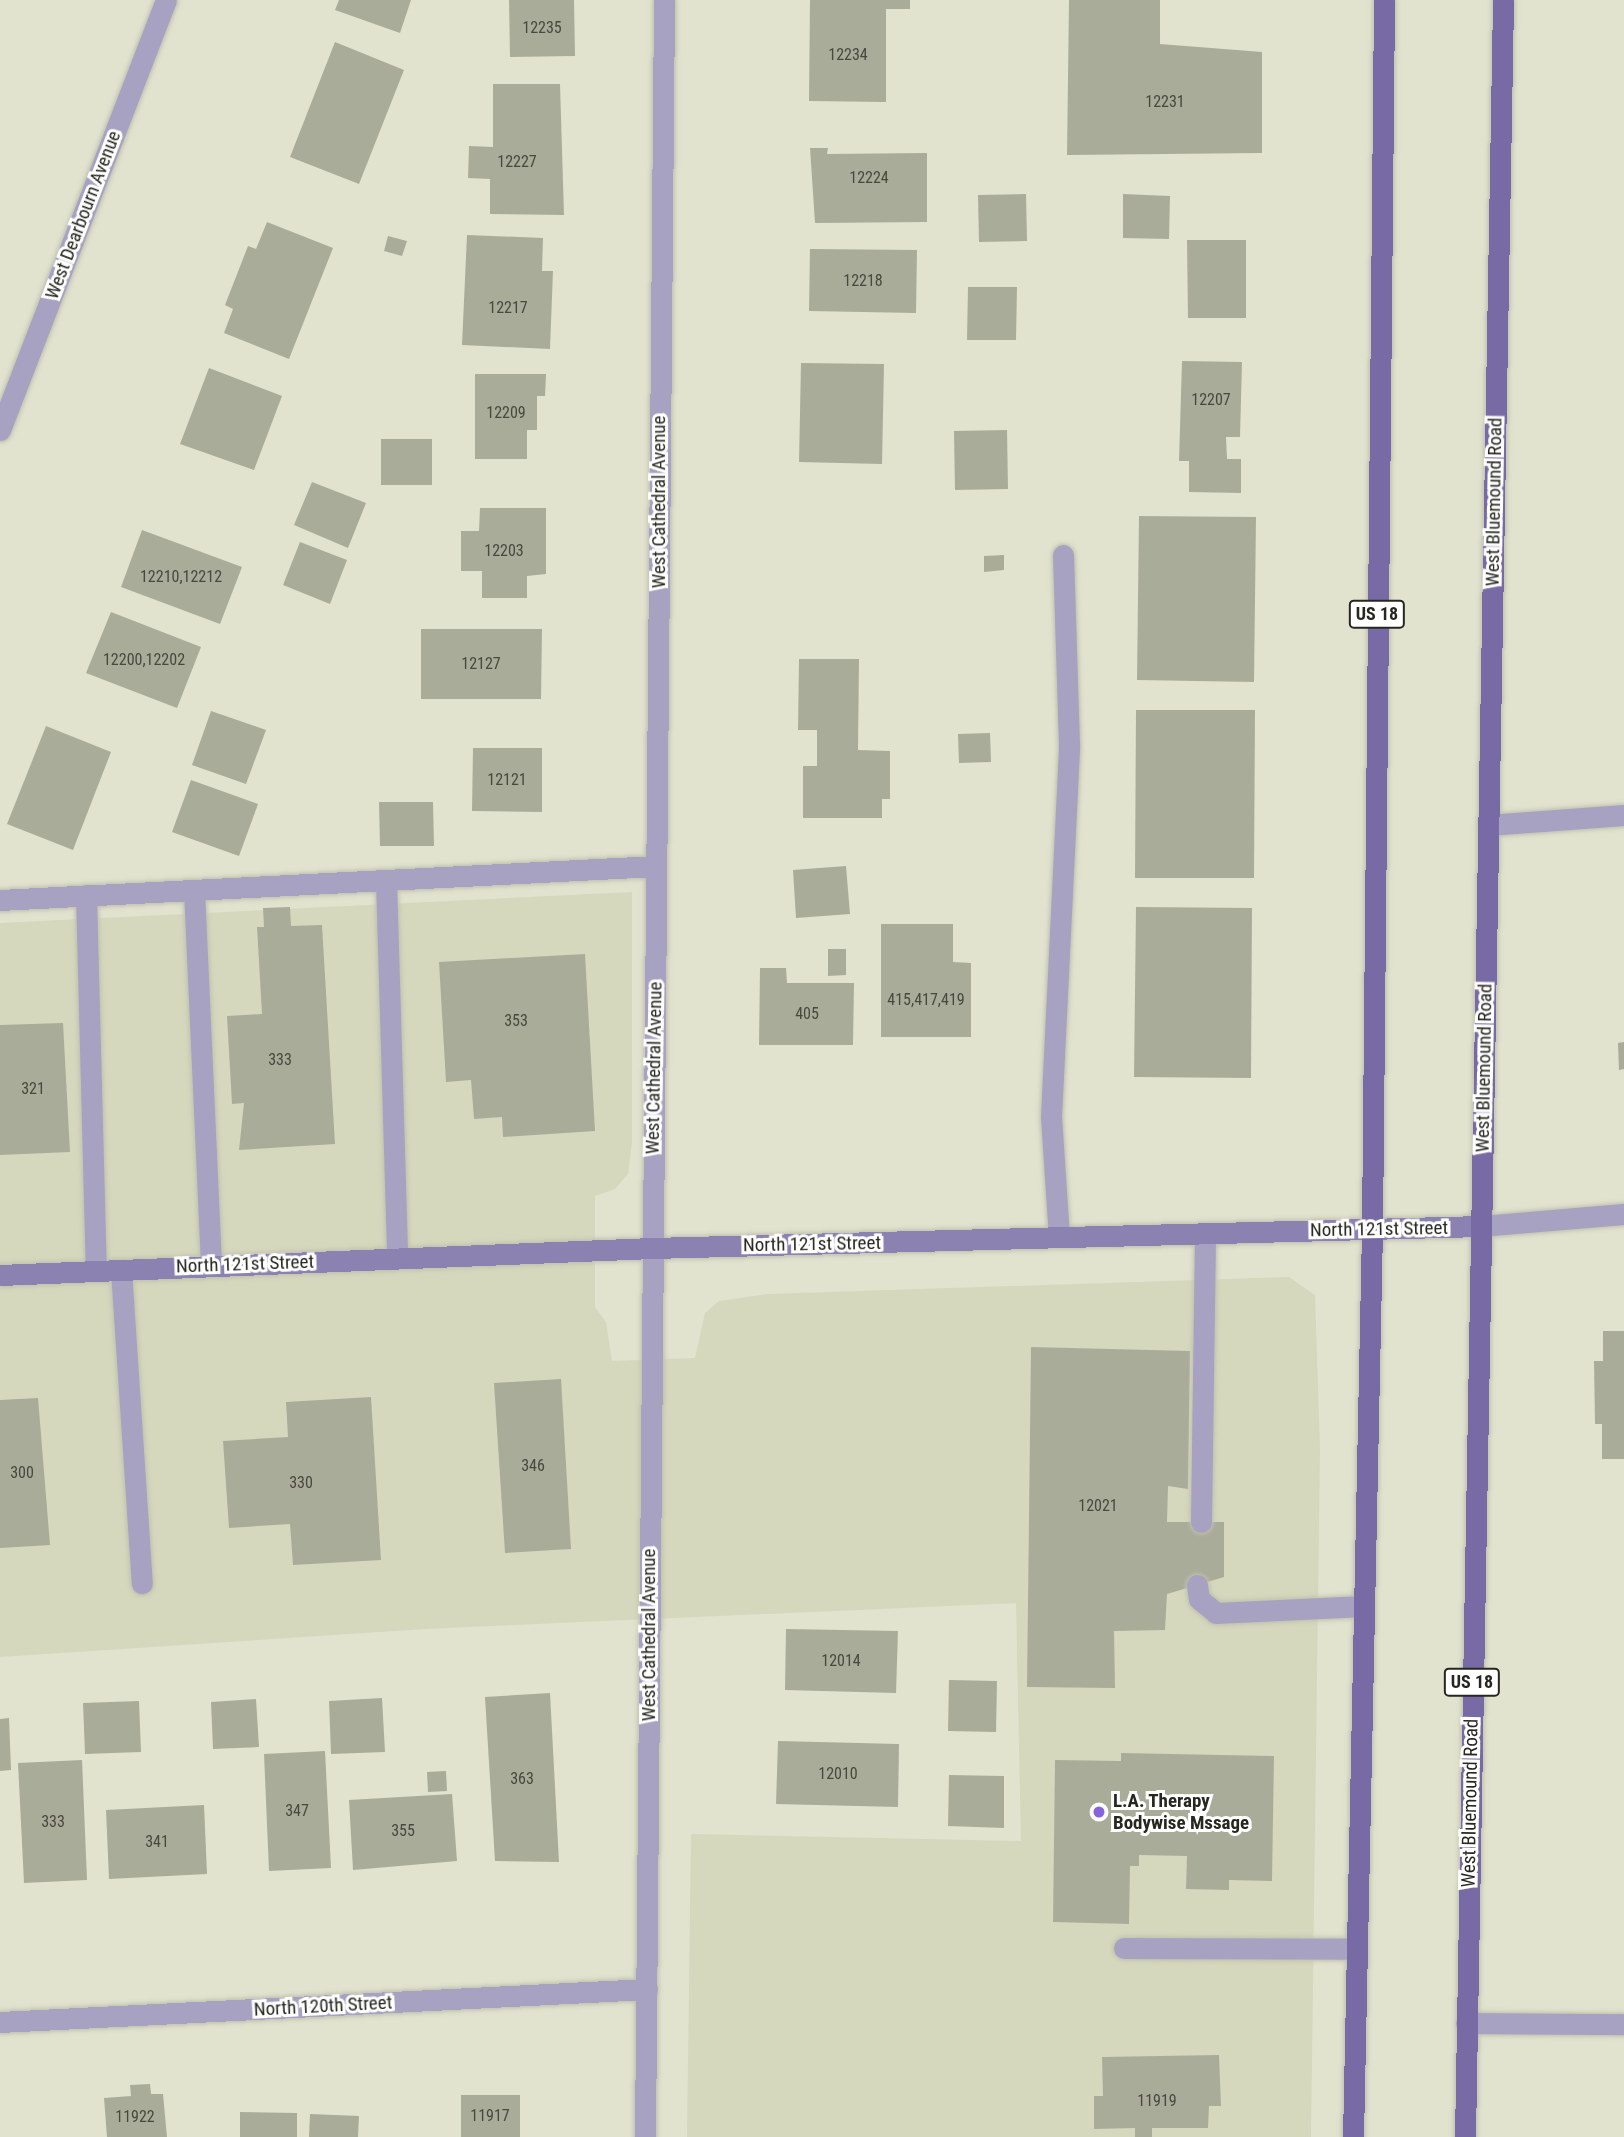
<!DOCTYPE html>
<html>
<head>
<meta charset="utf-8">
<style>
	body { margin:0 }
	#map { position:relative; width:1624px; height:2137px; overflow:hidden; background:#e1e3cf; font-family:"Roboto Condensed",sans-serif }
	div>[style] { position:absolute }
	.built>* { inset:0; background:#d5d8bd }
	.building>* { inset:0; background:#aaac9a }
	.roads { filter:drop-shadow(0 0 2px #bfc1af) drop-shadow(0 0 2px #bfc1af) }
	.lane>* { height:21px; margin:-10.5px; padding:0 10.5px; transform-origin:10.5px; border-radius:10.5px; background:#a7a1c2 }
	.street>* { height:21px; margin:-10.5px; padding:0 10.5px; transform-origin:10.5px; border-radius:10.5px; background:#a7a1c2 }
	.secondary>* { height:21px; margin:-10.5px; padding:0 10.5px; transform-origin:10.5px; border-radius:10.5px; background:#8c82b2 }
	.primary>* { height:21px; margin:-10.5px; padding:0 10.5px; transform-origin:10.5px; border-radius:10.5px; background:#786ba5 }
	.dots>* { width:19px; height:19px; translate:-50% -50%; box-sizing:border-box; border:4px solid #fff; border-radius:50% }
	span { translate:-50% -50%; white-space:nowrap; text-align:center; line-height:1.15; -webkit-text-stroke:6px #fff; paint-order:stroke }
	.number-label { font-size:16px; color:#47483e }
	.number-label span { -webkit-text-stroke-width:0 }
	.shield-label span { padding:2px 5px; background:#fff; border:2px solid; border-radius:5px; -webkit-text-stroke-width:0 }
	.shield-label { font-size:18px; color:#26271f; font-weight:700 }
	.street-label { font-size:19px; color:#26271f }
	.poi-label { font-size:19px; color:#26271f; font-weight:700 }
	.left { translate:0 -50%; text-align:left }
</style>
</head>
<body>
<div id="map">
	<div class="built">
		<div style="clip-path:polygon(632px 892px,632px 1142px,628px 1174px,615px 1189px,595px 1196px,595px 1307px,606px 1322px,612px 1361px,695px 1358px,705px 1313px,719px 1301px,767px 1294px,1289px 1277px,1315px 1295px,1320px 1449px,1311px 2137px,687px 2137px,691px 1834px,1021px 1841px,1016px 1603px,425px 1629px,0 1657px,0 923px)"></div>
	</div>
	<div class="building">
		<div style="clip-path:polygon(339px 0,411px 0,400px 33px,335px 10px)"></div>
		<div style="clip-path:polygon(509px 0,574px 0,575px 56px,510px 57px)"></div>
		<div style="clip-path:polygon(810px 0,910px 0,910px 9px,886px 9px,886px 102px,809px 101px)"></div>
		<div style="clip-path:polygon(1069px 0,1160px 0,1160px 44px,1262px 52px,1262px 153px,1067px 155px)"></div>
		<div style="clip-path:polygon(335px 42px,404px 70px,359px 184px,290px 157px)"></div>
		<div style="clip-path:polygon(493px 84px,560px 84px,564px 215px,490px 214px,490px 179px,468px 178px,469px 146px,493px 147px)"></div>
		<div style="clip-path:polygon(810px 148px,828px 148px,827px 154px,927px 153px,927px 222px,815px 223px)"></div>
		<div style="clip-path:polygon(1026px 194px,1027px 241px,979px 242px,978px 195px)"></div>
		<div style="clip-path:polygon(1123px 194px,1170px 196px,1169px 239px,1123px 238px)"></div>
		<div style="clip-path:polygon(267px 222px,333px 248px,289px 359px,224px 333px,233px 309px,225px 305px,248px 246px,256px 249px)"></div>
		<div style="clip-path:polygon(467px 235px,543px 238px,542px 271px,553px 271px,550px 349px,462px 345px)"></div>
		<div style="clip-path:polygon(388px 236px,407px 241px,402px 256px,384px 251px)"></div>
		<div style="clip-path:polygon(1187px 240px,1246px 240px,1246px 318px,1188px 318px)"></div>
		<div style="clip-path:polygon(810px 249px,917px 250px,916px 313px,809px 311px)"></div>
		<div style="clip-path:polygon(968px 287px,1017px 287px,1016px 340px,967px 340px)"></div>
		<div style="clip-path:polygon(1182px 361px,1242px 362px,1240px 437px,1226px 437px,1227px 459px,1241px 459px,1241px 493px,1189px 492px,1189px 461px,1179px 461px)"></div>
		<div style="clip-path:polygon(801px 363px,884px 364px,882px 464px,799px 462px)"></div>
		<div style="clip-path:polygon(209px 368px,282px 396px,254px 470px,180px 444px)"></div>
		<div style="clip-path:polygon(475px 374px,546px 374px,545px 396px,537px 396px,537px 430px,527px 430px,527px 459px,475px 459px)"></div>
		<div style="clip-path:polygon(1007px 430px,1008px 489px,955px 490px,954px 431px)"></div>
		<div style="clip-path:polygon(381px 439px,432px 439px,432px 485px,381px 485px)"></div>
		<div style="clip-path:polygon(312px 482px,366px 503px,348px 548px,294px 525px)"></div>
		<div style="clip-path:polygon(480px 508px,546px 508px,546px 574px,527px 576px,527px 598px,482px 598px,482px 571px,461px 571px,461px 531px,479px 531px)"></div>
		<div style="clip-path:polygon(1139px 516px,1256px 517px,1254px 682px,1137px 680px)"></div>
		<div style="clip-path:polygon(142px 530px,242px 567px,220px 624px,121px 587px)"></div>
		<div style="clip-path:polygon(300px 542px,347px 560px,330px 604px,283px 585px)"></div>
		<div style="clip-path:polygon(1004px 555px,1004px 570px,984px 572px,984px 556px)"></div>
		<div style="clip-path:polygon(111px 612px,201px 647px,177px 708px,86px 673px)"></div>
		<div style="clip-path:polygon(421px 629px,542px 629px,541px 699px,421px 699px)"></div>
		<div style="clip-path:polygon(799px 659px,859px 659px,858px 750px,890px 751px,890px 799px,882px 799px,882px 818px,803px 818px,803px 766px,817px 766px,817px 730px,798px 730px)"></div>
		<div style="clip-path:polygon(1136px 710px,1255px 710px,1254px 878px,1135px 878px)"></div>
		<div style="clip-path:polygon(211px 711px,266px 730px,246px 784px,192px 765px)"></div>
		<div style="clip-path:polygon(46px 726px,111px 752px,73px 850px,7px 824px)"></div>
		<div style="clip-path:polygon(990px 733px,991px 762px,959px 763px,958px 734px)"></div>
		<div style="clip-path:polygon(473px 748px,542px 748px,542px 812px,472px 811px)"></div>
		<div style="clip-path:polygon(191px 780px,258px 804px,239px 856px,172px 832px)"></div>
		<div style="clip-path:polygon(379px 802px,433px 802px,434px 846px,380px 846px)"></div>
		<div style="clip-path:polygon(846px 866px,850px 914px,796px 918px,793px 870px)"></div>
		<div style="clip-path:polygon(290px 907px,291px 926px,322px 925px,335px 1144px,239px 1150px,244px 1103px,232px 1104px,227px 1016px,262px 1014px,257px 927px,264px 927px,263px 908px)"></div>
		<div style="clip-path:polygon(1136px 907px,1252px 908px,1251px 1078px,1134px 1077px)"></div>
		<div style="clip-path:polygon(881px 924px,953px 924px,953px 962px,971px 963px,971px 1037px,881px 1037px)"></div>
		<div style="clip-path:polygon(828px 949px,846px 949px,846px 975px,828px 976px)"></div>
		<div style="clip-path:polygon(585px 954px,595px 1131px,503px 1137px,502px 1117px,474px 1119px,471px 1080px,446px 1082px,439px 962px)"></div>
		<div style="clip-path:polygon(760px 968px,786px 968px,787px 983px,854px 983px,853px 1045px,759px 1045px)"></div>
		<div style="clip-path:polygon(63px 1023px,70px 1152px,0 1155px,0 1025px)"></div>
		<div style="clip-path:polygon(1624px 1042px,1624px 1069px,1619px 1070px,1618px 1043px)"></div>
		<div style="clip-path:polygon(1603px 1331px,1624px 1331px,1624px 1459px,1602px 1459px,1602px 1424px,1595px 1424px,1594px 1361px,1603px 1361px)"></div>
		<div style="clip-path:polygon(1031px 1347px,1190px 1351px,1188px 1489px,1168px 1486px,1167px 1522px,1224px 1522px,1224px 1577px,1167px 1594px,1165px 1630px,1114px 1631px,1115px 1688px,1027px 1687px)"></div>
		<div style="clip-path:polygon(561px 1379px,571px 1549px,505px 1553px,494px 1383px)"></div>
		<div style="clip-path:polygon(371px 1397px,381px 1560px,293px 1565px,290px 1524px,229px 1528px,223px 1441px,288px 1437px,286px 1402px)"></div>
		<div style="clip-path:polygon(38px 1398px,50px 1545px,0 1548px,0 1400px)"></div>
		<div style="clip-path:polygon(786px 1629px,898px 1631px,896px 1693px,785px 1690px)"></div>
		<div style="clip-path:polygon(949px 1680px,997px 1681px,996px 1732px,948px 1731px)"></div>
		<div style="clip-path:polygon(550px 1693px,559px 1862px,495px 1861px,485px 1697px)"></div>
		<div style="clip-path:polygon(382px 1698px,385px 1752px,331px 1754px,329px 1701px)"></div>
		<div style="clip-path:polygon(256px 1699px,259px 1747px,213px 1749px,211px 1702px)"></div>
		<div style="clip-path:polygon(139px 1701px,141px 1752px,85px 1754px,83px 1703px)"></div>
		<div style="clip-path:polygon(9px 1718px,11px 1770px,0 1771px,0 1719px)"></div>
		<div style="clip-path:polygon(778px 1741px,899px 1744px,898px 1807px,776px 1804px)"></div>
		<div style="clip-path:polygon(325px 1751px,331px 1868px,269px 1871px,264px 1754px)"></div>
		<div style="clip-path:polygon(1121px 1753px,1274px 1756px,1272px 1881px,1229px 1880px,1229px 1890px,1186px 1889px,1187px 1856px,1139px 1855px,1139px 1866px,1130px 1866px,1129px 1924px,1053px 1922px,1055px 1760px,1121px 1761px)"></div>
		<div style="clip-path:polygon(82px 1760px,87px 1880px,24px 1883px,18px 1763px)"></div>
		<div style="clip-path:polygon(446px 1771px,447px 1791px,428px 1792px,427px 1772px)"></div>
		<div style="clip-path:polygon(949px 1775px,1004px 1776px,1004px 1828px,948px 1826px)"></div>
		<div style="clip-path:polygon(452px 1794px,457px 1861px,353px 1870px,349px 1800px)"></div>
		<div style="clip-path:polygon(204px 1805px,207px 1874px,109px 1879px,106px 1810px)"></div>
		<div style="clip-path:polygon(1219px 2055px,1221px 2106px,1209px 2106px,1208px 2128px,1152px 2128px,1152px 2137px,1135px 2137px,1135px 2128px,1094px 2129px,1094px 2096px,1103px 2096px,1102px 2057px)"></div>
		<div style="clip-path:polygon(150px 2084px,151px 2094px,163px 2094px,167px 2137px,107px 2137px,104px 2098px,131px 2096px,130px 2085px)"></div>
		<div style="clip-path:polygon(461px 2095px,520px 2095px,520px 2137px,461px 2137px)"></div>
		<div style="clip-path:polygon(240px 2112px,297px 2113px,297px 2137px,240px 2137px)"></div>
		<div style="clip-path:polygon(310px 2114px,359px 2116px,358px 2137px,309px 2137px)"></div>
	</div>
	<div class="roads">
		<div class="lane">
			<div style="left:1488px;top:825px;width:136px;rotate:-4.2deg"></div>
			<div style="left:386px;top:880px;width:378px;rotate:88.3deg"></div>
			<div style="left:194px;top:890px;width:375px;rotate:87.4deg"></div>
			<div style="left:86px;top:895px;width:376px;rotate:88.5deg"></div>
			<div style="left:0;top:900px;width:657px;rotate:-2.97deg"></div>
			<div style="left:1059px;top:1237px;width:120px;rotate:-93.8deg"></div>
			<div style="left:1051px;top:1117px;width:372px;rotate:-87.2deg"></div>
			<div style="left:1069px;top:745px;width:190px;rotate:-91.8deg"></div>
			<div style="left:121px;top:1270px;width:314px;rotate:86.2deg"></div>
			<div style="left:1201px;top:1522px;width:288px;rotate:-89.2deg"></div>
			<div style="left:1197px;top:1585px;width:14px;rotate:82deg"></div>
			<div style="left:1199px;top:1599px;width:22px;rotate:39deg"></div>
			<div style="left:1216px;top:1613px;width:148px;rotate:-2.7deg"></div>
			<div style="left:1124px;top:1948px;width:233px;rotate:0.2deg"></div>
			<div style="left:1466px;top:2023px;width:158px;rotate:0.4deg"></div>
		</div>
		<div class="street">
			<div style="left:0;top:430px;width:461px;rotate:-68.9deg"></div>
			<div style="left:1481px;top:1226px;width:144px;rotate:-4.8deg"></div>
			<div style="left:0;top:2022px;width:648px;rotate:-2.92deg"></div>
			<div style="left:645px;top:2137px;width:2137px;rotate:-89.49deg"></div>
		</div>
		<div class="secondary">
			<div style="left:0;top:1275px;width:653px;rotate:-2.37deg"></div>
			<div style="left:652px;top:1248px;width:829px;rotate:-1.52deg"></div>
		</div>
		<div class="primary">
			<div style="left:1353px;top:2137px;width:908px;rotate:-88.8deg"></div>
			<div style="left:1372px;top:1229px;width:1229px;rotate:-89.44deg"></div>
			<div style="left:1465px;top:2137px;width:2137px;rotate:-88.98deg"></div>
		</div>
	</div>
	<div class="dots">
		<div style="left:1099px;top:1812px;background:#8763dd"></div>
	</div>
	<div class="number-label">
		<span style="left:542px;top:28px">12235</span>
		<span style="left:848px;top:55px">12234</span>
		<span style="left:1165px;top:102px">12231</span>
		<span style="left:517px;top:162px">12227</span>
		<span style="left:869px;top:178px">12224</span>
		<span style="left:863px;top:281px">12218</span>
		<span style="left:508px;top:308px">12217</span>
		<span style="left:1211px;top:400px">12207</span>
		<span style="left:506px;top:413px">12209</span>
		<span style="left:504px;top:551px">12203</span>
		<span style="left:181px;top:577px">12210,12212</span>
		<span style="left:144px;top:660px">12200,12202</span>
		<span style="left:481px;top:664px">12127</span>
		<span style="left:507px;top:780px">12121</span>
		<span style="left:926px;top:1000px">415,417,419</span>
		<span style="left:807px;top:1014px">405</span>
		<span style="left:516px;top:1021px">353</span>
		<span style="left:280px;top:1060px">333</span>
		<span style="left:33px;top:1089px">321</span>
		<span style="left:533px;top:1466px">346</span>
		<span style="left:22px;top:1473px">300</span>
		<span style="left:301px;top:1483px">330</span>
		<span style="left:1098px;top:1506px">12021</span>
		<span style="left:841px;top:1661px">12014</span>
		<span style="left:838px;top:1774px">12010</span>
		<span style="left:522px;top:1779px">363</span>
		<span style="left:297px;top:1811px">347</span>
		<span style="left:53px;top:1822px">333</span>
		<span style="left:403px;top:1831px">355</span>
		<span style="left:157px;top:1842px">341</span>
		<span style="left:1157px;top:2101px">11919</span>
		<span style="left:490px;top:2116px">11917</span>
		<span style="left:135px;top:2117px">11922</span>
	</div>
	<div class="shield-label">
		<span style="left:1377px;top:614px">US 18</span>
		<span style="left:1472px;top:1682px">US 18</span>
	</div>
	<div class="street-label">
		<span style="left:83px;top:215px;rotate:-69deg">West Dearbourn Avenue</span>
		<span style="left:659px;top:502px;rotate:-90deg">West Cathedral Avenue</span>
		<span style="left:1494px;top:502px;rotate:-89deg">West Bluemound Road</span>
		<span style="left:654px;top:1068px;rotate:-89deg">West Cathedral Avenue</span>
		<span style="left:1484px;top:1068px;rotate:-89deg">West Bluemound Road</span>
		<span style="left:1379px;top:1229px;rotate:-1deg">North 121st Street</span>
		<span style="left:812px;top:1244px;rotate:-1deg">North 121st Street</span>
		<span style="left:245px;top:1264px;rotate:-2deg">North 121st Street</span>
		<span style="left:649px;top:1635px;rotate:-90deg">West Cathedral Avenue</span>
		<span style="left:1470px;top:1803px;rotate:-89deg">West Bluemound Road</span>
		<span style="left:323px;top:2006px;rotate:-3deg">North 120th Street</span>
	</div>
	<div class="poi-label">
		<span class="left" style="left:1113px;top:1812px">L.A. Therapy<br>Bodywise Mssage</span>
	</div>
</div>
</body>
</html>
